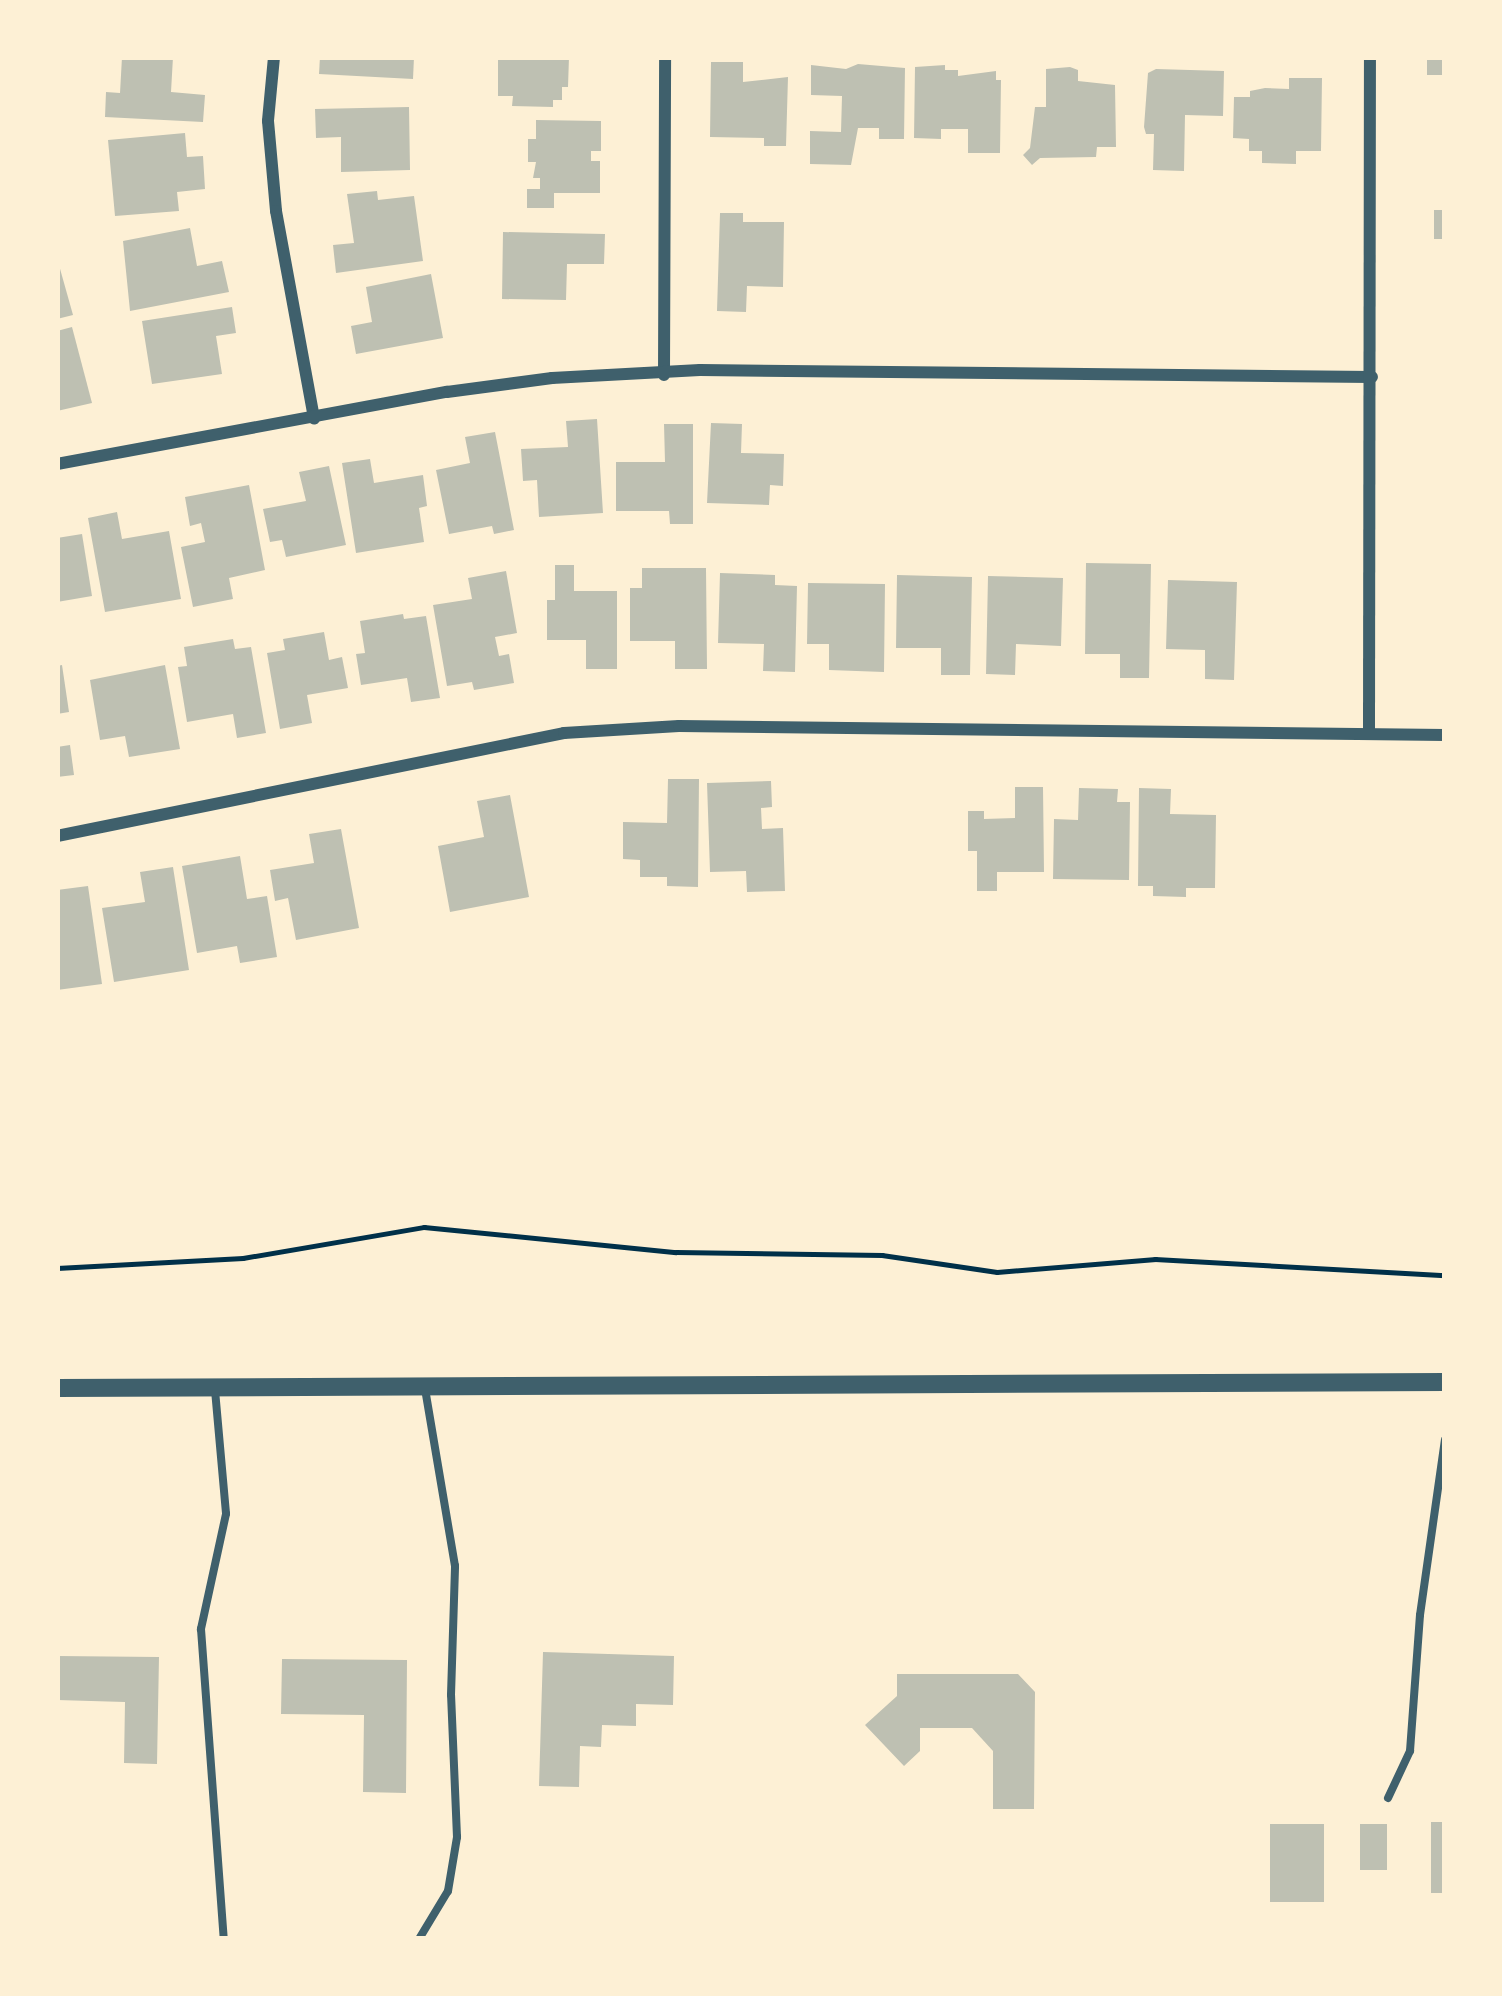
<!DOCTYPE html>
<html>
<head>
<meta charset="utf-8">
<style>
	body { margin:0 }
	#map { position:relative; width:1502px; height:1996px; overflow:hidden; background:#fdf0d5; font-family:"PT Serif",serif }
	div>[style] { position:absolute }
	.building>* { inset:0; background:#bec0b2 }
	.path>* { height:4.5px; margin:-2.25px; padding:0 2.25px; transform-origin:2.25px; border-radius:2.25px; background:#003049 }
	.service>* { height:8px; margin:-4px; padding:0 4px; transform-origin:4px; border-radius:4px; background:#3f606c }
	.minor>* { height:12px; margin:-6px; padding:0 6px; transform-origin:6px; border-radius:6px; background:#3f606c }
	.tertiary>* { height:18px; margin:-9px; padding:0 9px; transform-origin:9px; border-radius:9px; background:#3f606c }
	span { translate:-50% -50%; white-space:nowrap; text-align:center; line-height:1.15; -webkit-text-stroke:9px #fdf0d5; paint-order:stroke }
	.frame { position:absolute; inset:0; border:60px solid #fdf0d5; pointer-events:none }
</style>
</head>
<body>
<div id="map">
	<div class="building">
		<div style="clip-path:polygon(122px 57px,173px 57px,171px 92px,205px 95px,203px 122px,105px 117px,106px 92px,120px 93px)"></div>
		<div style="clip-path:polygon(320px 57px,414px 57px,413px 79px,319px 74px)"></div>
		<div style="clip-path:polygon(498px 57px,569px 57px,568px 87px,562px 87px,562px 100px,553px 100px,553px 107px,512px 106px,513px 96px,498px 96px)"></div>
		<div style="clip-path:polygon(1427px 57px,1445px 57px,1445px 75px,1427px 75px)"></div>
		<div style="clip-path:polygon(711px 62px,743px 62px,743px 82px,788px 77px,786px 146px,764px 146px,764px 138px,710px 137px)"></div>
		<div style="clip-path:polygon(858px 64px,905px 68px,904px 139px,879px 139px,879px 128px,858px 128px,851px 165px,810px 164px,810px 131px,841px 132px,842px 96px,811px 95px,811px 65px,846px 69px)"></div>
		<div style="clip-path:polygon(945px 65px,945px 70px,958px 70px,958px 76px,996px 71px,996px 80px,1001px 80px,1000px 153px,968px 153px,968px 129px,941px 129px,941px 139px,914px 138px,915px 67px)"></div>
		<div style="clip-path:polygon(1070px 67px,1078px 70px,1078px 81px,1115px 85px,1116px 147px,1097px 147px,1096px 157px,1040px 158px,1032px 165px,1023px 155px,1030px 148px,1035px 107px,1046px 107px,1046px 69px)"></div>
		<div style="clip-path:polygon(1156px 69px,1224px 71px,1223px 116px,1185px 115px,1184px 171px,1153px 170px,1154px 134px,1146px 134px,1144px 127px,1148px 73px)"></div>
		<div style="clip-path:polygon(1289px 78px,1322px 78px,1321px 151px,1296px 151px,1296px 164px,1262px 163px,1262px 151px,1249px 151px,1249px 139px,1233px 138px,1234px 97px,1250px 97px,1250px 91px,1265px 88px,1289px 89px)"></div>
		<div style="clip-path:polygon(409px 107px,410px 170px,341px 172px,341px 137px,316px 138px,315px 109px)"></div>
		<div style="clip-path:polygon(536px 120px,601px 121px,601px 151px,591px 151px,591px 161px,600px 161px,600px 193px,554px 193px,554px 208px,527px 208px,527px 189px,540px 189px,540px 178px,533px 178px,536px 162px,528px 162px,528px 139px,536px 139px)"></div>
		<div style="clip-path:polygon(185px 133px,187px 157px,203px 156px,205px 189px,177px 192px,179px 211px,115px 216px,108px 140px)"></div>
		<div style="clip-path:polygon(377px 191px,378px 200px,414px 196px,423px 261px,336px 273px,333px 245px,354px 243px,347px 194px)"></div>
		<div style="clip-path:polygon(1434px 210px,1445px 210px,1445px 239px,1434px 239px)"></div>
		<div style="clip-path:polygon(720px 213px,743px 213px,743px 222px,784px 222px,783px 287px,747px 286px,746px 312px,717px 311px)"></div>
		<div style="clip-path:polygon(190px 228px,197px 266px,222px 261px,229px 292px,130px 311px,123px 241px)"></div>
		<div style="clip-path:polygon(503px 232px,605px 234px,604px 264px,567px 264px,566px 300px,502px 299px)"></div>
		<div style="clip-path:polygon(57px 258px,73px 315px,57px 319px)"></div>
		<div style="clip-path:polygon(431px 274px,443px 338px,356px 354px,351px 326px,372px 322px,366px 287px)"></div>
		<div style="clip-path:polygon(232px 307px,236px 333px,216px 336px,222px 374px,152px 384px,142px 321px)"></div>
		<div style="clip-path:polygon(72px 327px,92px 403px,57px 411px,57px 331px)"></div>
		<div style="clip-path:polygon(597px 419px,603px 513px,539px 517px,537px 480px,523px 481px,521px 449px,568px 447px,566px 421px)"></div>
		<div style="clip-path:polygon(711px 423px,742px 424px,741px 453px,784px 454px,783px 486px,770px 485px,769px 505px,707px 503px)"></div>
		<div style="clip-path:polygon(664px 424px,693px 424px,693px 524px,670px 524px,669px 511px,616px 511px,616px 462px,665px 462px)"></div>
		<div style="clip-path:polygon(495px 432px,514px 530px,494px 534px,492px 526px,449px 534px,436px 470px,470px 463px,465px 437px)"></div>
		<div style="clip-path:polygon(370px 459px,374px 483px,423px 475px,427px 506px,419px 508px,424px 542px,356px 553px,342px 463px)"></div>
		<div style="clip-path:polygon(329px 466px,346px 545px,286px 557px,282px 540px,270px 542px,263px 509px,306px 501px,299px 472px)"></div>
		<div style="clip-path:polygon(249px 485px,265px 570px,229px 578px,233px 599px,193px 607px,181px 547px,205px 542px,201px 523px,190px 526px,185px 497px)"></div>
		<div style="clip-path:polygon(117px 512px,122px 539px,169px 531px,181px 599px,105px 612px,88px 518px)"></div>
		<div style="clip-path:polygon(82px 534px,92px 596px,57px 602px,57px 538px)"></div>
		<div style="clip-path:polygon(1086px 563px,1151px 564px,1149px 678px,1120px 678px,1120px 654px,1085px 654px)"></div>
		<div style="clip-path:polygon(555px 565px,574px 565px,574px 591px,617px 591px,617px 669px,586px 669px,586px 640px,547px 640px,547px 600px,555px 600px)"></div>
		<div style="clip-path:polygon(642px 568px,706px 568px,707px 669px,675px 669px,675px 641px,630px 641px,630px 588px,642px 588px)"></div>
		<div style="clip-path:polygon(506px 571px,517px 633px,495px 637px,499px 656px,509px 654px,514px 683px,474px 690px,472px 682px,447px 686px,433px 605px,472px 599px,468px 578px)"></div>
		<div style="clip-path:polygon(720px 573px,775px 575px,775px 585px,797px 586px,795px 672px,763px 671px,764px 644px,718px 643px)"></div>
		<div style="clip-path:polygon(897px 575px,972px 577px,970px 675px,941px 675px,941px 648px,896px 648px)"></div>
		<div style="clip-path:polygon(988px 576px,1063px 578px,1061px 646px,1016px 644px,1015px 675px,986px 674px)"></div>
		<div style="clip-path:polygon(1168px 580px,1237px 582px,1234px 680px,1205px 679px,1205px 650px,1166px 649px)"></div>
		<div style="clip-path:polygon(808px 583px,885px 584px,884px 672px,829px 670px,829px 644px,807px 644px)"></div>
		<div style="clip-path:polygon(403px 614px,404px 619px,426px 616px,440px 698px,411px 702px,407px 678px,361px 685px,356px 654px,365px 653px,360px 621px)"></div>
		<div style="clip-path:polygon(324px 632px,329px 660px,342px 657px,348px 688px,307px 695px,312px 723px,280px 729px,267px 653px,285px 650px,283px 639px)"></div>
		<div style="clip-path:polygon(233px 639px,235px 649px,251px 647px,266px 733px,237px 738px,233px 714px,187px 722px,178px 667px,187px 666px,184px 647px)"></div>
		<div style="clip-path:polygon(62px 665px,69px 712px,57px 714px,57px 666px)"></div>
		<div style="clip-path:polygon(165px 665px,180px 749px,129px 757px,125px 736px,100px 740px,90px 680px)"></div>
		<div style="clip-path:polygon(70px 745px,74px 775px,57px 777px,57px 747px)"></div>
		<div style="clip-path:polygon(668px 779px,699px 779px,698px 887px,667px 886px,667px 877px,640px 877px,640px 860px,623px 859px,623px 822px,667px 823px)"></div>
		<div style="clip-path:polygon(771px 781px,772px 807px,761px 808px,762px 829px,783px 828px,785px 891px,747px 892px,746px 871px,710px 872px,707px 783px)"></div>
		<div style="clip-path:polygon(1015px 787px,1043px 787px,1044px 872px,997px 872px,997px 891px,977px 891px,977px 851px,968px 851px,968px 811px,984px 811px,984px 819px,1015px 818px)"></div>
		<div style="clip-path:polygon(1079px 788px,1118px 789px,1117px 802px,1130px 802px,1129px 880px,1053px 879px,1054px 819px,1078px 820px)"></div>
		<div style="clip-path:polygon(1139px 788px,1171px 789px,1170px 814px,1216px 815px,1215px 888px,1186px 888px,1186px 897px,1153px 896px,1153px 886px,1138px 886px)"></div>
		<div style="clip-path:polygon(510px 795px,529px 897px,450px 912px,438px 846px,484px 837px,477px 801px)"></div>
		<div style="clip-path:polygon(341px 829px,359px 928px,296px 940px,288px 898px,275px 901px,270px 870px,314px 863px,309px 834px)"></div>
		<div style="clip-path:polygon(240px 856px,247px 899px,267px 896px,277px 957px,240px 963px,237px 946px,197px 953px,182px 866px)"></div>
		<div style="clip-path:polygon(173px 867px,189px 970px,114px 982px,102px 908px,145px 902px,140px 872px)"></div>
		<div style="clip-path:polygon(88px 886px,102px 984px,57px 990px,57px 890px)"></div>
		<div style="clip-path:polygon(543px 1652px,674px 1656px,673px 1705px,636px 1704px,636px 1726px,602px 1725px,601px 1747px,580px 1746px,579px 1787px,539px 1786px)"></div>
		<div style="clip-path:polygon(57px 1656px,159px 1657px,157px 1764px,124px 1763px,125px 1702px,57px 1700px)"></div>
		<div style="clip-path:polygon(282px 1659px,407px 1660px,406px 1793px,363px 1792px,364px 1715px,281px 1714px)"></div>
		<div style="clip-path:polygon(897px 1674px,1018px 1674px,1035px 1692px,1034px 1809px,993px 1809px,993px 1751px,972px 1728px,920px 1728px,920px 1751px,904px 1766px,865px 1725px,897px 1696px)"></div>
		<div style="clip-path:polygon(1431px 1822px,1445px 1822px,1445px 1893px,1431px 1893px)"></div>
		<div style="clip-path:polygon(1270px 1824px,1324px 1824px,1324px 1902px,1270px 1902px)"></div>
		<div style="clip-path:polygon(1360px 1824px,1387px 1824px,1387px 1870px,1360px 1870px)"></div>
	</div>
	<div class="path">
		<div style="left:57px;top:1268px;width:186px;rotate:-3.1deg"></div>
		<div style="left:243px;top:1258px;width:184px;rotate:-9.7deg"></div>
		<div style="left:424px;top:1227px;width:253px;rotate:5.7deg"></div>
		<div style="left:676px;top:1252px;width:206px;rotate:0.8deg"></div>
		<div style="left:882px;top:1255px;width:116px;rotate:8.4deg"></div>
		<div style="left:997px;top:1272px;width:159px;rotate:-4.7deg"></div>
		<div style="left:1155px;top:1259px;width:290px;rotate:3.2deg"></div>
	</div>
	<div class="service">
		<div style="left:215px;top:1390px;width:124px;rotate:84.9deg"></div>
		<div style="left:226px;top:1514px;width:118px;rotate:102.3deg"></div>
		<div style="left:201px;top:1629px;width:311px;rotate:85.8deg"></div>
		<div style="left:1388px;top:1798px;width:52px;rotate:-64.9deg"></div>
		<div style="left:1410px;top:1751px;width:136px;rotate:-85.8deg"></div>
		<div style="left:1420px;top:1615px;width:177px;rotate:-81.9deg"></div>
		<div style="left:419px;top:1939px;width:56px;rotate:-58.9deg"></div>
		<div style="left:448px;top:1891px;width:55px;rotate:-80.5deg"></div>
		<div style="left:457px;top:1837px;width:142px;rotate:-92.4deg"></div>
		<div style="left:451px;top:1695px;width:129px;rotate:-88.2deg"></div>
		<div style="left:455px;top:1566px;width:181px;rotate:-99.6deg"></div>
	</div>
	<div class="minor">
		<div style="left:274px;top:57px;width:64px;rotate:95.4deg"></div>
		<div style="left:268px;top:121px;width:90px;rotate:84.9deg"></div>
		<div style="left:276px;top:211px;width:211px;rotate:79.6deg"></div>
		<div style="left:664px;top:375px;width:318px;rotate:-89.8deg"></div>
		<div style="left:57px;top:464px;width:397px;rotate:-10.5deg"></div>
		<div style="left:447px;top:392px;width:106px;rotate:-7.6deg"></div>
		<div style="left:552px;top:378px;width:148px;rotate:-3.1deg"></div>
		<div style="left:700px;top:370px;width:672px;rotate:0.6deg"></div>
		<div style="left:1369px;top:733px;width:676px;rotate:-89.92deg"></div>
		<div style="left:57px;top:836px;width:517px;rotate:-11.48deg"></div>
		<div style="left:564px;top:733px;width:115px;rotate:-3.5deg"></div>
		<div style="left:679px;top:726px;width:766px;rotate:0.67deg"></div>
	</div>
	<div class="tertiary">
		<div style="left:57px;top:1388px;width:1388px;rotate:-0.25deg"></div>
	</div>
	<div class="frame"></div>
</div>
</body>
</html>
